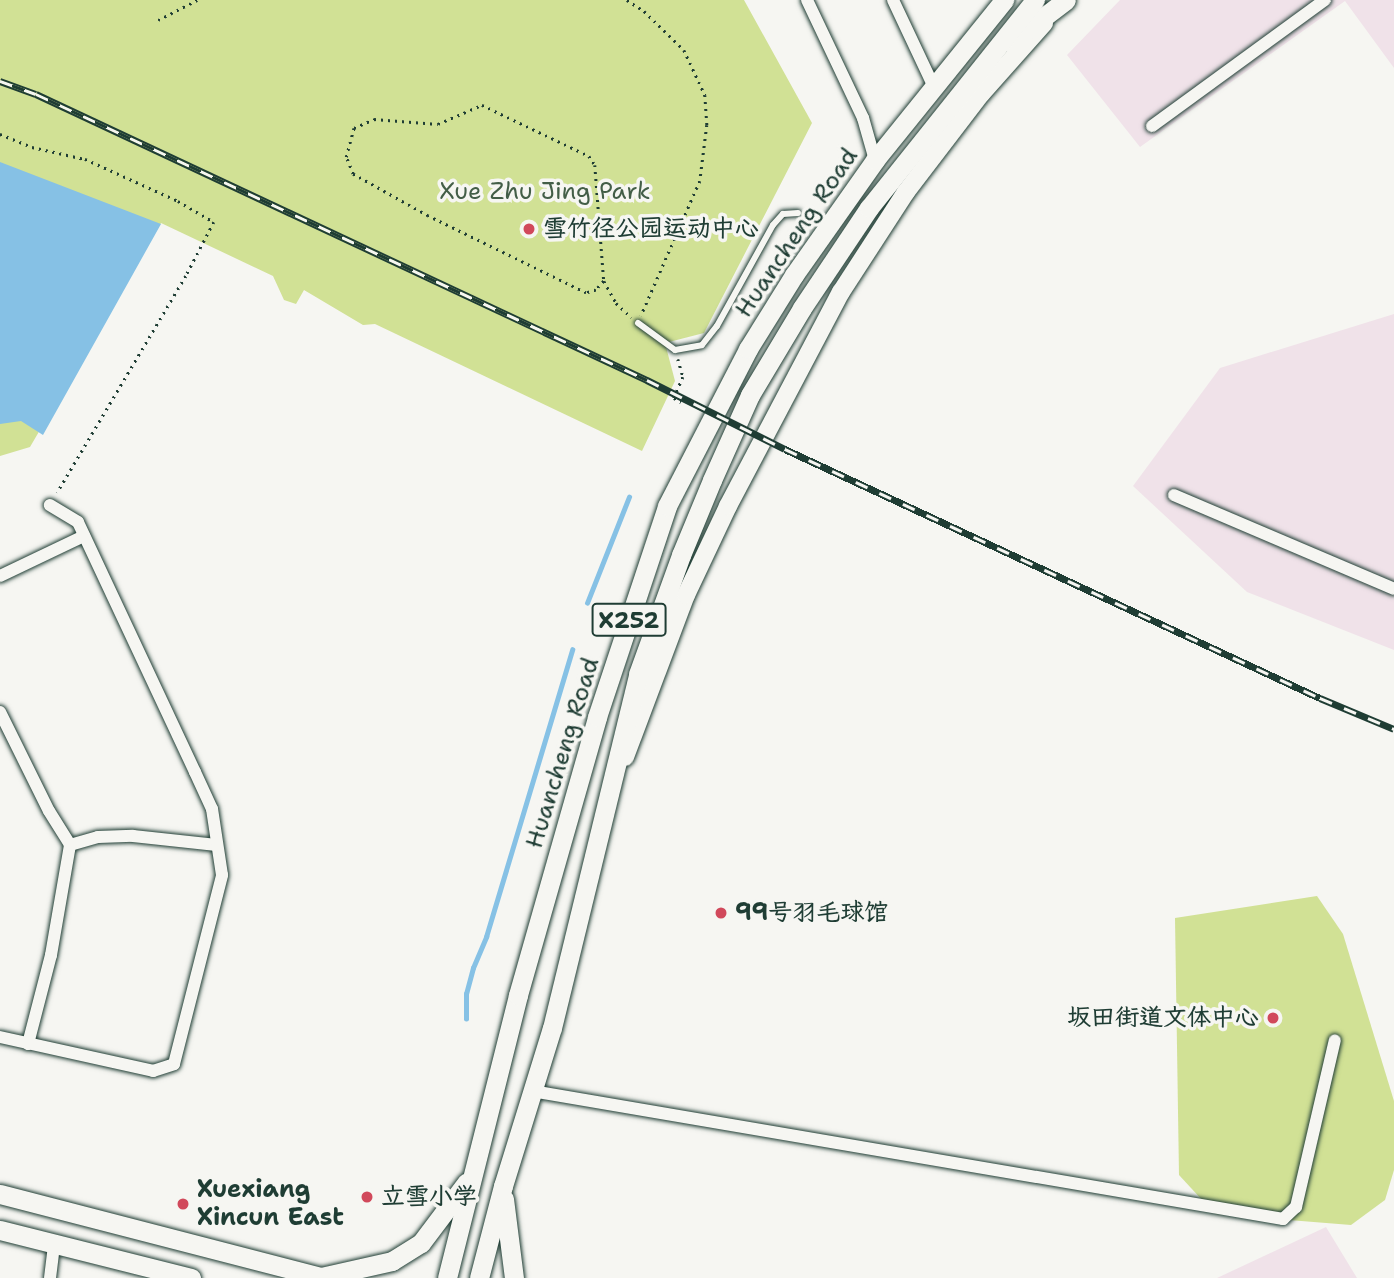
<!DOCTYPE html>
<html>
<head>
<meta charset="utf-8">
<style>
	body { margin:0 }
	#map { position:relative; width:1394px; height:1278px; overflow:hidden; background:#f6f6f2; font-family:"Shantell Sans","LXGW WenKai TC",sans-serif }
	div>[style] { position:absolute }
	.built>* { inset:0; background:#f0e2e9 }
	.green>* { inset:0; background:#d1e195 }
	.water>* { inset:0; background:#86c1e5 }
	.stream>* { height:4.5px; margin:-2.25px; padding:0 2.25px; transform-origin:2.25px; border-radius:2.25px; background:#86c1e5 }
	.path>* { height:2.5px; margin-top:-1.25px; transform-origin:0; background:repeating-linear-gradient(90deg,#1f3d34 0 2px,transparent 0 7px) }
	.roads { filter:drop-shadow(0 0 2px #1f3d34) drop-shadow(0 0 2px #1f3d34) }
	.lane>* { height:6px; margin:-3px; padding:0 3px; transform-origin:3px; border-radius:3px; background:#f6f6f2 }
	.street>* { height:12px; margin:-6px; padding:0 6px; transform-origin:6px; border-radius:6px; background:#f6f6f2 }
	.secondary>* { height:18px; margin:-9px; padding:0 9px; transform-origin:9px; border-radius:9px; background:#f6f6f2 }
	.primary>* { height:19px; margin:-9.5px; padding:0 9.5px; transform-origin:9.5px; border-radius:9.5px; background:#f6f6f2 }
	.rail>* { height:7px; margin-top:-3.5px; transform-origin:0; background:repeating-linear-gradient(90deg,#f6f6f2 0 13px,#1f3d34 0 26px); box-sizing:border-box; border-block:2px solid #1f3d34 }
	.dots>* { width:19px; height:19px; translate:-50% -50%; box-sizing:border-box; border:4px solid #f6f6f2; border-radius:50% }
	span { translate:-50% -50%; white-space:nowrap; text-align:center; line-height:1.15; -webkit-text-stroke:7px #f6f6f2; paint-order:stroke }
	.shield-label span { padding:2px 5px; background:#f6f6f2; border:2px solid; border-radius:5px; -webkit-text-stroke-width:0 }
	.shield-label { font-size:23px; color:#1f3d34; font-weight:700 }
	.park-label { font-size:24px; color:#435e47 }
	.poi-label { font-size:24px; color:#1f3d34; font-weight:700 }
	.left { translate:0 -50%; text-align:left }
	.right { translate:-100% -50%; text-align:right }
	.street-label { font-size:24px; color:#1f3d34 }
</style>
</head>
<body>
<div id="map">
	<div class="built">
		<div style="clip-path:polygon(1120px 0,1394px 0,1394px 68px,1345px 1px,1140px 147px,1067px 55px)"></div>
		<div style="clip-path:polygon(1394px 314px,1394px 650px,1247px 592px,1133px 486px,1220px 368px)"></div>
		<div style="clip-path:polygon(1326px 1227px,1357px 1278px,1217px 1278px)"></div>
	</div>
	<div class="green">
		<div style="clip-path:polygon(0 0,744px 0,812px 123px,704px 333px,665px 343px,675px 381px,642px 451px,375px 324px,363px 325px,304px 290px,296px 304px,284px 300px,273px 276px,161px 223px,30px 447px,0 456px)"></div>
		<div style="clip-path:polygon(1317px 896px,1343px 934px,1394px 1101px,1394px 1170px,1385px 1200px,1351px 1225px,1215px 1214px,1179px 1175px,1175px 918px)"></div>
	</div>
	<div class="water">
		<div style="clip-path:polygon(0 162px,161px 224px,43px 435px,21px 421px,0 424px)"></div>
	</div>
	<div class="stream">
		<div style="left:587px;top:603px;width:114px;rotate:-68.4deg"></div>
		<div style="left:466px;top:1019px;width:25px;rotate:-90deg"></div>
		<div style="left:466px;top:994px;width:27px;rotate:-75deg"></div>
		<div style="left:473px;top:968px;width:34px;rotate:-67deg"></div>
		<div style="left:486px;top:937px;width:300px;rotate:-73.3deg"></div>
	</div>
	<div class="path">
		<div style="left:627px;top:0;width:20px;rotate:33deg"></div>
		<div style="left:644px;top:11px;width:56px;rotate:44.3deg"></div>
		<div style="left:684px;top:50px;width:50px;rotate:65deg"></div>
		<div style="left:705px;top:95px;width:30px;rotate:86deg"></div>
		<div style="left:707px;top:125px;width:56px;rotate:97.1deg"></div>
		<div style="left:700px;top:181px;width:147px;rotate:113.6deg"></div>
		<div style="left:158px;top:20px;width:44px;rotate:-27.1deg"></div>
		<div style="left:482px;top:105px;width:119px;rotate:25.5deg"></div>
		<div style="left:589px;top:156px;width:11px;rotate:56deg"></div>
		<div style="left:595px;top:165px;width:116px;rotate:85.6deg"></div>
		<div style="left:604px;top:281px;width:12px;rotate:132deg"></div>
		<div style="left:596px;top:290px;width:10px;rotate:163deg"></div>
		<div style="left:586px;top:293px;width:176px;rotate:-154deg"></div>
		<div style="left:428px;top:216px;width:86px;rotate:-150.8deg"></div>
		<div style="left:353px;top:174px;width:18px;rotate:-112deg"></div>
		<div style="left:346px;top:157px;width:30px;rotate:-75deg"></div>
		<div style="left:354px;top:128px;width:22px;rotate:-24deg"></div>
		<div style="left:374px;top:119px;width:64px;rotate:4.5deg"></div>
		<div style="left:438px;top:124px;width:48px;rotate:-23.4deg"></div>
		<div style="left:0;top:134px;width:35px;rotate:22deg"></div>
		<div style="left:32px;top:147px;width:54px;rotate:12.8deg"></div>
		<div style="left:85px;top:159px;width:102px;rotate:24.3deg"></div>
		<div style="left:178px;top:201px;width:42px;rotate:30.3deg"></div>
		<div style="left:214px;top:222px;width:61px;rotate:117.4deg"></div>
		<div style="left:186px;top:276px;width:252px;rotate:120.7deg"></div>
		<div style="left:604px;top:281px;width:25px;rotate:61deg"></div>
		<div style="left:616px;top:303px;width:21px;rotate:43deg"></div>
		<div style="left:678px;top:359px;width:19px;rotate:74deg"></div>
		<div style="left:683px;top:377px;width:23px;rotate:113deg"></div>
		<div style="left:674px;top:398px;width:8px;rotate:30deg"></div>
	</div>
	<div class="roads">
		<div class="lane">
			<div style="left:638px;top:323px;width:46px;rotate:36.1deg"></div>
			<div style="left:675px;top:350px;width:27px;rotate:-10deg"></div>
			<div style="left:702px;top:345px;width:24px;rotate:-52deg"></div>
			<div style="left:717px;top:326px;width:115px;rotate:-61deg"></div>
			<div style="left:773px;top:225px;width:15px;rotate:-48deg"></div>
			<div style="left:783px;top:214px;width:15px;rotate:-4deg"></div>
		</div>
		<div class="street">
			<div style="left:807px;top:0;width:131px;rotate:64.6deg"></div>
			<div style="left:863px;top:118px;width:44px;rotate:74.1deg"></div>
			<div style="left:893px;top:0;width:96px;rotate:64.8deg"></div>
			<div style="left:1152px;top:126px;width:214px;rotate:-36.1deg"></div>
			<div style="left:1174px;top:495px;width:239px;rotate:23.1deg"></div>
			<div style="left:0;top:576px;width:93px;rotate:-25.5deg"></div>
			<div style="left:0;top:712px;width:110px;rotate:63.7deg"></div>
			<div style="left:49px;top:811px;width:40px;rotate:58deg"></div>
			<div style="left:70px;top:845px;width:112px;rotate:99.8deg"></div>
			<div style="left:51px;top:955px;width:92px;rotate:104.5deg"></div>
			<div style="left:70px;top:845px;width:29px;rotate:-16deg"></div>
			<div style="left:98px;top:837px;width:35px;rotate:-2deg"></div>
			<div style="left:133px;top:836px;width:84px;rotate:6.1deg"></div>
			<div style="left:0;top:1037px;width:157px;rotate:12.5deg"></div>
			<div style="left:153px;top:1071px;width:22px;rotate:-18deg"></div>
			<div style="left:174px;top:1064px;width:195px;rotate:-75.7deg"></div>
			<div style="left:222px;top:875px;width:67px;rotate:-98.6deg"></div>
			<div style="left:212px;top:809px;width:41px;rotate:-114.7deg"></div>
			<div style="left:195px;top:772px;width:276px;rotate:-115.1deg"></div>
			<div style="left:78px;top:522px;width:33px;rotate:-149deg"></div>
			<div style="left:532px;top:1091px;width:762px;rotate:9.67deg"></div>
			<div style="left:1283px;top:1219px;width:18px;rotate:-43deg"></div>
			<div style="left:1296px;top:1207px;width:171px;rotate:-76.9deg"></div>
			<div style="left:50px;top:1278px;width:35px;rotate:-83deg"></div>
		</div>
		<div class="secondary">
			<div style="left:625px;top:757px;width:173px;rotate:-69.4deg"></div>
			<div style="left:686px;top:595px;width:98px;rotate:-64.7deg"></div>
			<div style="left:728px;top:506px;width:242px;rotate:-62.2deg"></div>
			<div style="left:841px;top:292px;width:119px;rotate:-57deg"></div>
			<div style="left:906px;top:192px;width:123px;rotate:-52.6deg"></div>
			<div style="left:981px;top:94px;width:95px;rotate:-48.4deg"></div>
		</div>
		<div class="primary">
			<div style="left:1011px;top:42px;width:69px;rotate:-37.4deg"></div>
			<div style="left:0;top:1194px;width:335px;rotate:14.5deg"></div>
			<div style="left:504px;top:1199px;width:80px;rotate:82.8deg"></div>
			<div style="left:0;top:1230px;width:197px;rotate:14.1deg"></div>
			<div style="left:321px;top:1277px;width:73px;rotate:-12.7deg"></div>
			<div style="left:392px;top:1261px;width:34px;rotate:-32deg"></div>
			<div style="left:421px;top:1243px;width:76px;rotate:-53deg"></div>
			<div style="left:447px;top:1278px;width:292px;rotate:-75.9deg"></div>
			<div style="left:518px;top:995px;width:289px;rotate:-74.1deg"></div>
			<div style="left:597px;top:717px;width:222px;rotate:-71.6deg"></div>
			<div style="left:667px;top:506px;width:177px;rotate:-62.7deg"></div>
			<div style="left:748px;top:349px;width:87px;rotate:-58.1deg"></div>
			<div style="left:794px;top:275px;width:141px;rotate:-54.8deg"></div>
			<div style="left:875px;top:160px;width:206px;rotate:-51.1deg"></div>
			<div style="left:479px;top:1278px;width:95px;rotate:-75.4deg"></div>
			<div style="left:503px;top:1186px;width:165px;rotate:-72.8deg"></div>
			<div style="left:552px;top:1028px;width:364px;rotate:-76.3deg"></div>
			<div style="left:638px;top:674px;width:127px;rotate:-70.1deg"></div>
			<div style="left:681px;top:555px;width:81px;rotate:-67.5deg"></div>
			<div style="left:712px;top:480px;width:93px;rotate:-65.9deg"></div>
			<div style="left:750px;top:395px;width:101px;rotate:-59.1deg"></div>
			<div style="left:802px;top:308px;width:120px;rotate:-56.2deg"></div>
			<div style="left:869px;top:208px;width:266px;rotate:-51.4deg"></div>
		</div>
	</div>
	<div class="rail">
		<div style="left:0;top:81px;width:38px;rotate:20deg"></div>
		<div style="left:36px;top:94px;width:675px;rotate:25.08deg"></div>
		<div style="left:647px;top:380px;width:154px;rotate:26.6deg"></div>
		<div style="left:785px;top:449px;width:590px;rotate:24.96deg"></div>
		<div style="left:1320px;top:698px;width:80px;rotate:22.7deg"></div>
	</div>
	<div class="dots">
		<div style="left:529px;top:229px;background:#d1495b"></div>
		<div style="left:721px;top:913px;background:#d1495b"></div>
		<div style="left:1273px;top:1018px;background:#d1495b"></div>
		<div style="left:367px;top:1197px;background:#d1495b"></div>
		<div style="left:183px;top:1204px;background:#d1495b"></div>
	</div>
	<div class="shield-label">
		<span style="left:629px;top:620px">X252</span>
	</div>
	<div class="park-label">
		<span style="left:545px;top:192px">Xue Zhu Jing Park</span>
	</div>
	<div class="poi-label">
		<span class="left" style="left:543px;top:229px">雪竹径公园运动中心</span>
		<span class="left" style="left:735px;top:913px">99号羽毛球馆</span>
		<span class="right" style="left:1259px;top:1018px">坂田街道文体中心</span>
		<span class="left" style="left:197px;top:1204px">Xuexiang<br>Xincun East</span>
		<span class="left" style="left:381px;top:1197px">立雪小学</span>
	</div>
	<div class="street-label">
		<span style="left:797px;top:233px;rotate:-56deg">Huancheng Road</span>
		<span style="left:563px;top:753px;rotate:-73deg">Huancheng Road</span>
	</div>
</div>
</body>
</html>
